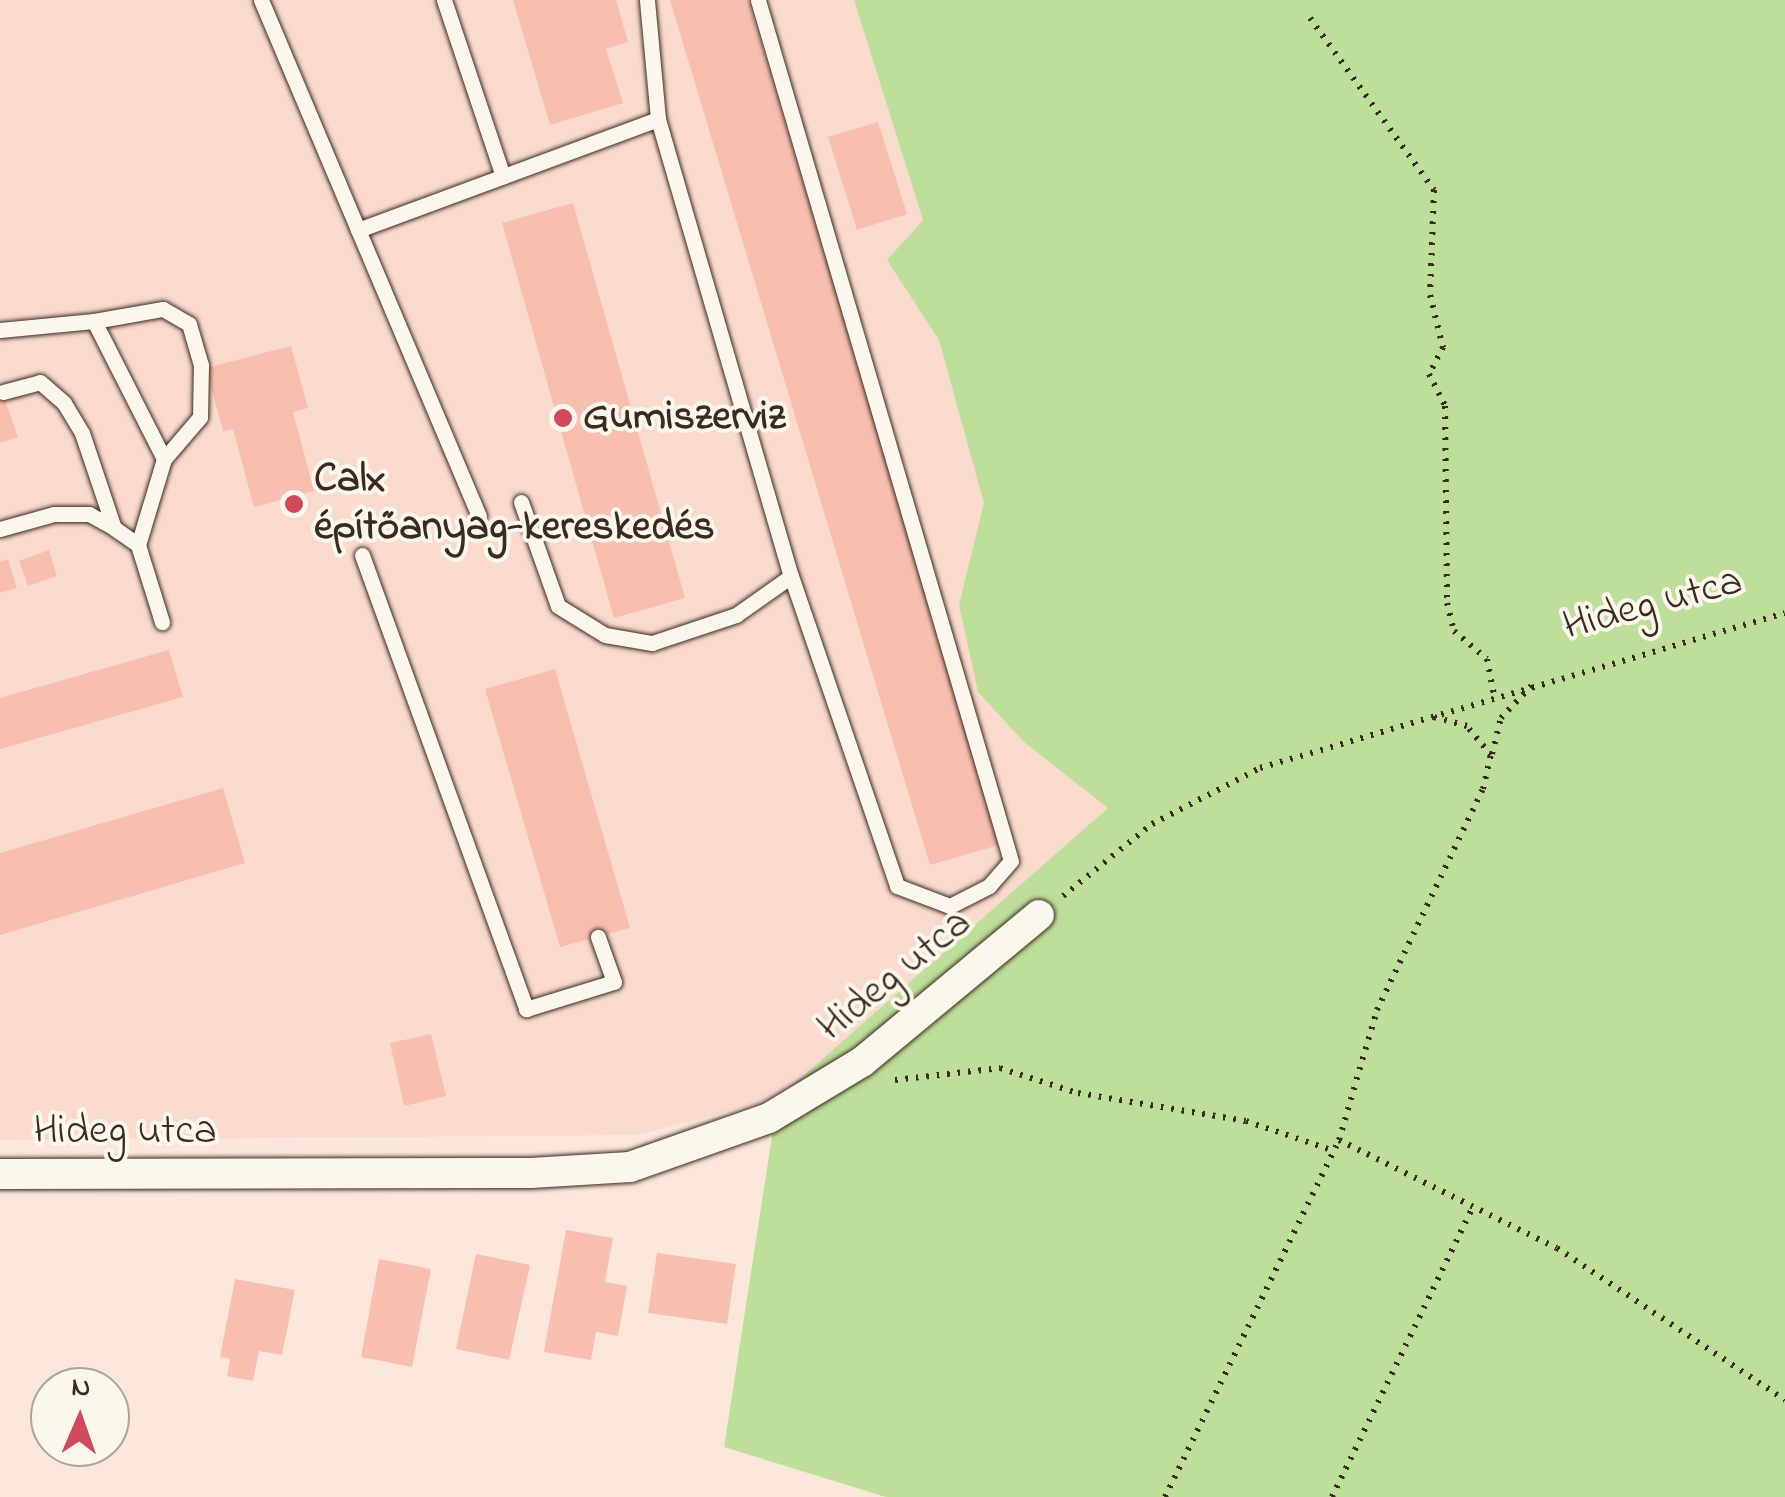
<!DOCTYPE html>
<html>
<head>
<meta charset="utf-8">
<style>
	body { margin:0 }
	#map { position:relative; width:1785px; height:1497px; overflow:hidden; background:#fae6da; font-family:"Indie Flower",sans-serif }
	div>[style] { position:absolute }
	.built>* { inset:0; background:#f9dacd }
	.green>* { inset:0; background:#bddf99 }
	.building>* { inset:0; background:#f8bfb0 }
	.path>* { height:6px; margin-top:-3px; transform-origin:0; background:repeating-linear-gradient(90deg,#3b2a1e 0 2.5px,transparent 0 10.5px) }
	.roads { filter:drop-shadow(0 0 2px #3b2a1e) drop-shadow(0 0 2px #3b2a1e) }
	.service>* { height:15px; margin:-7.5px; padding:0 7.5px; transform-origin:7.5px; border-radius:7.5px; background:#fbf7ec }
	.minor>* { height:30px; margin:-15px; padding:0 15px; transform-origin:15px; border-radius:15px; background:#fbf7ec }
	.dots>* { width:28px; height:28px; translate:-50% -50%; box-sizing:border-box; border:5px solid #fbf7ec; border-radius:50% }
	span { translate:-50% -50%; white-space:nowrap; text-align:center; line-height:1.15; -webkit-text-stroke:8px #fbf7ec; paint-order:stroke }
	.poi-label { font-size:42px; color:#3b2a1e; font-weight:700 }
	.left { translate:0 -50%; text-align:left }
	.street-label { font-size:42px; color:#3b2a1e }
	.north { position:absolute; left:30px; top:1367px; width:100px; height:100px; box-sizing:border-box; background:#fbf7ec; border:2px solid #aea59a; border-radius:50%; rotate:2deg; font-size:28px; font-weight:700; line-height:40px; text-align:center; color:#3b2a1e }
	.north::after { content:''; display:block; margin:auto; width:35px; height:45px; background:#d1495b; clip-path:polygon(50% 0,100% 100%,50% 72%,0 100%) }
</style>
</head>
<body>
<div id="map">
	<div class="built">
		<div style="clip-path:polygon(0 0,854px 0,1108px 808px,778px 1098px,638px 1135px,0 1140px)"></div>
	</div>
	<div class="green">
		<div style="clip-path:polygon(854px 0,1785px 0,1785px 1497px,886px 1497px,724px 1447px,778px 1098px,1108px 808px,1024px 742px,978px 692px,959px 605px,984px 503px,939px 340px,887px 260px,923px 220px)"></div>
	</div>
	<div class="building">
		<div style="clip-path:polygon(513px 0,616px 0,628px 42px,606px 49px,623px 103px,550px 125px)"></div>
		<div style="clip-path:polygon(670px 0,748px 0,1002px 844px,930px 865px)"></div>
		<div style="clip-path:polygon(878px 122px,907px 214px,857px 230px,828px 137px)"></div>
		<div style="clip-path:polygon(573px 203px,685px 598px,614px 618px,502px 223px)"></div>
		<div style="clip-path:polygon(291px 346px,308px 408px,293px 412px,314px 491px,254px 507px,233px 429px,223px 431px,206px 368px)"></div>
		<div style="clip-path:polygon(0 385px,18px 437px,0 443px)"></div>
		<div style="clip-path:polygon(49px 550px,57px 576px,28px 586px,19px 561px)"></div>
		<div style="clip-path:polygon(8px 559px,17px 588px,0 593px,0 562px)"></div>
		<div style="clip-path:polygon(169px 650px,183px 697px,0 749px,0 698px)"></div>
		<div style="clip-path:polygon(555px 669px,630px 928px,560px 947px,485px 689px)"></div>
		<div style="clip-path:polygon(223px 788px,245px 863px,0 935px,0 853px)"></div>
		<div style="clip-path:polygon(431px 1034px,446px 1096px,404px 1106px,390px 1043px)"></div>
		<div style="clip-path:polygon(566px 1230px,613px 1238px,605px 1282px,627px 1286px,618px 1336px,596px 1332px,591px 1360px,544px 1352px)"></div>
		<div style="clip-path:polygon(657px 1253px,736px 1264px,727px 1324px,648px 1313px)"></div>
		<div style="clip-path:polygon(476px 1254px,530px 1265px,509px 1360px,456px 1349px)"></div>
		<div style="clip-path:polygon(379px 1259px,431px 1269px,412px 1367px,361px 1357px)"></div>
		<div style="clip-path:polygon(235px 1279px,295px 1290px,282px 1355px,259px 1351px,253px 1381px,227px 1376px,230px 1359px,220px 1357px)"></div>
	</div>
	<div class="path">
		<div style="left:1310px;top:18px;width:212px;rotate:54.2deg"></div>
		<div style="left:1434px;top:190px;width:105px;rotate:92.2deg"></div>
		<div style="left:1430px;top:295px;width:54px;rotate:76deg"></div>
		<div style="left:1443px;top:347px;width:30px;rotate:117deg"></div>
		<div style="left:1429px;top:374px;width:36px;rotate:63deg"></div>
		<div style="left:1445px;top:406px;width:197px;rotate:89.4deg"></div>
		<div style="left:1447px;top:603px;width:29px;rotate:76deg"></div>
		<div style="left:1454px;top:631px;width:43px;rotate:40.3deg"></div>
		<div style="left:1487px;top:659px;width:38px;rotate:79deg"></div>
		<div style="left:1492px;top:754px;width:37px;rotate:-76deg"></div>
		<div style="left:1501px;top:718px;width:45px;rotate:-46.8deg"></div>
		<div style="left:1063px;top:896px;width:114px;rotate:-39deg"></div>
		<div style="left:1152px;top:824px;width:122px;rotate:-27.4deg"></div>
		<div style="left:1260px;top:768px;width:547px;rotate:-16.45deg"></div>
		<div style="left:895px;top:1080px;width:106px;rotate:-6.5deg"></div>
		<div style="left:1000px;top:1068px;width:82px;rotate:17.8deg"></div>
		<div style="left:1078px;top:1093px;width:170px;rotate:9.5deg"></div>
		<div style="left:1246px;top:1121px;width:93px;rotate:18.8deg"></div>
		<div style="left:1339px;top:1140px;width:243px;rotate:26.4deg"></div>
		<div style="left:1557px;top:1248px;width:274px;rotate:33.7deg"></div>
		<div style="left:1165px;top:1497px;width:397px;rotate:-64deg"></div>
		<div style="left:1339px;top:1140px;width:135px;rotate:-73.7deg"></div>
		<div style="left:1377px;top:1010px;width:245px;rotate:-64.4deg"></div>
		<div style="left:1483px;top:789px;width:35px;rotate:-77deg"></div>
		<div style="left:1491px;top:755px;width:38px;rotate:-130deg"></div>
		<div style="left:1467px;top:726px;width:35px;rotate:-165deg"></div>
		<div style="left:1332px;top:1497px;width:322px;rotate:-64.1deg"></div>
	</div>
	<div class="roads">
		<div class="service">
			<div style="left:261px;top:0;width:560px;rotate:67.1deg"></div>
			<div style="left:444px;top:0;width:186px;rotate:71.5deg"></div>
			<div style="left:658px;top:119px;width:476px;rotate:73.8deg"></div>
			<div style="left:358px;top:230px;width:320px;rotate:-20.3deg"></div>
			<div style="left:658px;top:119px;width:120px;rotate:-95.3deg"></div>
			<div style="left:94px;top:321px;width:70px;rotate:-9.9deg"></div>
			<div style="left:163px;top:309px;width:30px;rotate:30deg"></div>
			<div style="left:189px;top:324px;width:43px;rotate:73.7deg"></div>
			<div style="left:201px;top:365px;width:52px;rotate:91.1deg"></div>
			<div style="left:200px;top:417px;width:55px;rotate:130.6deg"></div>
			<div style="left:0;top:330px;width:94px;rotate:-5.5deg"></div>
			<div style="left:94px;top:321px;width:155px;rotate:63.1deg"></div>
			<div style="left:164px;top:459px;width:90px;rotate:106.8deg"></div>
			<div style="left:3px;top:392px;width:38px;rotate:-15deg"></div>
			<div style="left:40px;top:382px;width:32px;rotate:41deg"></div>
			<div style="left:64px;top:403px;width:35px;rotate:59deg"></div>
			<div style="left:82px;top:433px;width:100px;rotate:71.4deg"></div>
			<div style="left:521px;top:502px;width:110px;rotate:70.4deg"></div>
			<div style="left:558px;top:606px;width:55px;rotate:31.7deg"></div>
			<div style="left:605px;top:635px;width:48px;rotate:9.7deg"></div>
			<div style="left:652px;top:643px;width:89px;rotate:-18.4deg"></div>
			<div style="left:736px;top:615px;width:67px;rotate:-35.3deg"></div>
			<div style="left:791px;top:576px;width:328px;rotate:71.1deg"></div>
			<div style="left:897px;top:886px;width:57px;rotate:20.7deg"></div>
			<div style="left:950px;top:906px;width:44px;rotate:-27.1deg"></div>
			<div style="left:989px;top:886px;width:33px;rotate:-49deg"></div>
			<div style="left:1011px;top:861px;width:897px;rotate:-106.38deg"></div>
			<div style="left:0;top:529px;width:56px;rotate:-15.5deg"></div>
			<div style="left:54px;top:514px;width:35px"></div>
			<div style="left:89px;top:514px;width:29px;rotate:29deg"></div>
			<div style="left:114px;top:528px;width:29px;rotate:35deg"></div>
			<div style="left:138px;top:545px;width:81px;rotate:72.7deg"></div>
			<div style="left:362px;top:555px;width:483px;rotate:70.1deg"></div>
			<div style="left:526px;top:1009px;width:92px;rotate:-17.1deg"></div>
			<div style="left:614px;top:982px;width:48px;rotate:-109.6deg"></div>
		</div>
		<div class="minor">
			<div style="left:0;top:1174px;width:531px;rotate:-0.11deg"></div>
			<div style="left:531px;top:1173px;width:99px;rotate:-3.5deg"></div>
			<div style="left:630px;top:1167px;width:147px;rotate:-19.4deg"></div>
			<div style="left:769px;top:1118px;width:109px;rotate:-31.1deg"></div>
			<div style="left:862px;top:1062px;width:230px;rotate:-39.7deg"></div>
		</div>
	</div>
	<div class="dots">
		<div style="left:563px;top:418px;background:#d1495b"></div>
		<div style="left:294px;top:504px;background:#d1495b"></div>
	</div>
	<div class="poi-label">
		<span class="left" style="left:583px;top:418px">Gumiszerviz</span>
		<span class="left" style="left:314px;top:504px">Calx<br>építőanyag-kereskedés</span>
	</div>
	<div class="street-label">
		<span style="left:1653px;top:605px;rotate:-15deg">Hideg utca</span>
		<span style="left:895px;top:976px;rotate:-39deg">Hideg utca</span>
		<span style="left:125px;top:1132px">Hideg utca</span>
	</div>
	<div class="north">N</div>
</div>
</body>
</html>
